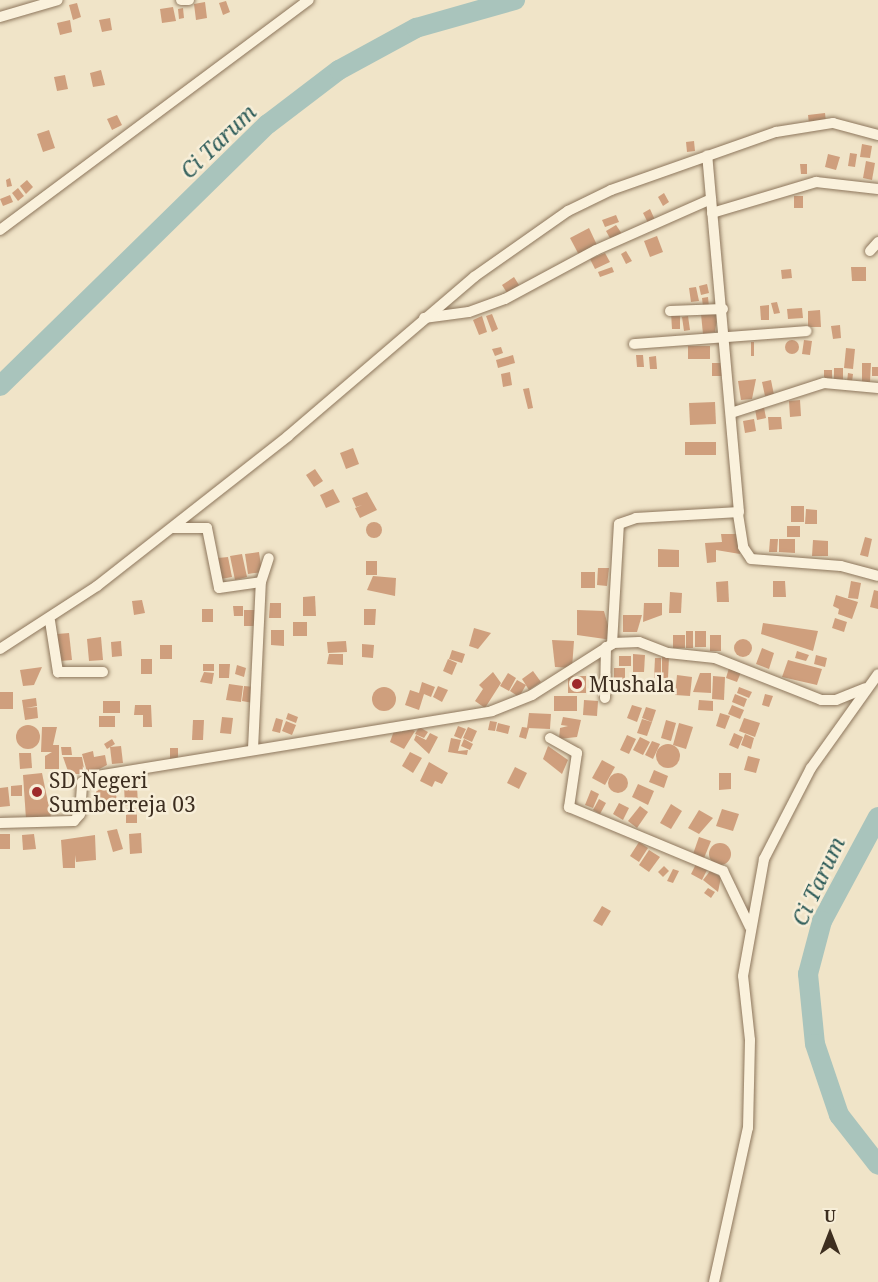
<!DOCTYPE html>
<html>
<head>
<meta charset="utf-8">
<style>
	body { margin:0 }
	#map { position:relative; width:878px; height:1282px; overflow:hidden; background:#f0e4c8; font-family:"Noto Serif",serif }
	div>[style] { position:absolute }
	.river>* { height:20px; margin:-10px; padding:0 10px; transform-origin:10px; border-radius:10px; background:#a9c4bc }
	.building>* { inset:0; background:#cf9f7d }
	.round { border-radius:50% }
	.roads { filter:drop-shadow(0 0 2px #8d765c) drop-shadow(0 0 2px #8d765c) }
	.minor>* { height:10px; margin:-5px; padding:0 5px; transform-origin:5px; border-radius:5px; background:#faf1dc }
	.dots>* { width:16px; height:16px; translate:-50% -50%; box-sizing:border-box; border:3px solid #f7eed8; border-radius:50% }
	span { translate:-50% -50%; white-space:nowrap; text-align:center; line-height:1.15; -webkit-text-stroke:5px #f7eed8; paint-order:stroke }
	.poi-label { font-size:21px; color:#3d2e20 }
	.left { translate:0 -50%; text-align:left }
	.water-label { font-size:22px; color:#2f5d5a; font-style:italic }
	.north { position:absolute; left:800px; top:1204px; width:60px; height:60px; -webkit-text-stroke:4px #f7eed8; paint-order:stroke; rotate:0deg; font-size:16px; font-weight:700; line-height:24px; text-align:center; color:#3d2e20 }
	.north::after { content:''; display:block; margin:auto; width:21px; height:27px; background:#3d2e20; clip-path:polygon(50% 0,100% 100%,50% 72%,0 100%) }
</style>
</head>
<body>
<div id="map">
	<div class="river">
		<div style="left:0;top:386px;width:375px;rotate:-44.4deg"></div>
		<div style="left:268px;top:124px;width:89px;rotate:-37.3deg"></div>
		<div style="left:339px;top:70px;width:88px;rotate:-28.6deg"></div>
		<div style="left:416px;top:28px;width:103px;rotate:-15.8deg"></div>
		<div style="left:878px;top:817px;width:118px;rotate:118.3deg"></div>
		<div style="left:822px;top:921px;width:55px;rotate:104.8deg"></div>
		<div style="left:808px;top:974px;width:70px;rotate:84.3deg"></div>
		<div style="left:815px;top:1044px;width:75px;rotate:71.3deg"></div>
		<div style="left:839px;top:1115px;width:63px;rotate:52deg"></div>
	</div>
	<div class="building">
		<div style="clip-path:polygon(226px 1px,230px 12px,223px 15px,219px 3px)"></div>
		<div style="clip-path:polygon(205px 2px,207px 18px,196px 20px,194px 4px)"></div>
		<div style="clip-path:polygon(77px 3px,81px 17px,73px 20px,69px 5px)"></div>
		<div style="clip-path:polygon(173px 7px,176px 21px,162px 23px,160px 9px)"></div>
		<div style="clip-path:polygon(183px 8px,184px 18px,179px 19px,178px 9px)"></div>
		<div style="clip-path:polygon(110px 18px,112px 30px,102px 32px,99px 20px)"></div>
		<div style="clip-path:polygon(70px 20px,72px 32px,60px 35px,57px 23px)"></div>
		<div style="clip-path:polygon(101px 70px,105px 85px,93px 87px,90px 73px)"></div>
		<div style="clip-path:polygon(65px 75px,68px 89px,57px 91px,54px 77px)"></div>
		<div style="clip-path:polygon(825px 113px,826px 122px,809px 124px,808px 115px)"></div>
		<div style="clip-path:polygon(117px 115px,122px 125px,112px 130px,107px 119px)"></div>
		<div style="clip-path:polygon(49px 130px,55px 148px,43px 152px,37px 134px)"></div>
		<div style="clip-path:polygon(694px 141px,695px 151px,687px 152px,686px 142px)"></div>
		<div style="clip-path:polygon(862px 144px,872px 146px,870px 158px,860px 157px)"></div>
		<div style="clip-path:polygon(850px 153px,857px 154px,855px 167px,848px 166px)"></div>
		<div style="clip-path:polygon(828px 154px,840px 157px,836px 170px,825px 167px)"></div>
		<div style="clip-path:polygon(866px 161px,875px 163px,872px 180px,863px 178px)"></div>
		<div style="clip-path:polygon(800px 164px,807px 164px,807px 174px,801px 174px)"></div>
		<div style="clip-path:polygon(10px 178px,12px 186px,7px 187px,6px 180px)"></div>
		<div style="clip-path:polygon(27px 180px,33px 187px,26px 194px,20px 186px)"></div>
		<div style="clip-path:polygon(18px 188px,24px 196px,18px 201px,12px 193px)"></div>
		<div style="clip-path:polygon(664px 193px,669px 202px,663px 206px,658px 197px)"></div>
		<div style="clip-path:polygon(10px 195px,13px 202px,3px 206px,0 199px)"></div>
		<div style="clip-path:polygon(794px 196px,803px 196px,803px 208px,794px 208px)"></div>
		<div style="clip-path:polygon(650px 209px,655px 220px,648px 223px,643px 213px)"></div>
		<div style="clip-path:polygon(616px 215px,619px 222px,605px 227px,602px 220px)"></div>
		<div style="clip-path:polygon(616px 225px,622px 234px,611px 240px,606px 231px)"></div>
		<div style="clip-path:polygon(589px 228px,597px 245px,579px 255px,570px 238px)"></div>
		<div style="clip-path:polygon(657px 236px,663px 252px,650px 257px,644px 241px)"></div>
		<div style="clip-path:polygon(626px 251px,632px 261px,626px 264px,621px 254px)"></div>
		<div style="clip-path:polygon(605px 253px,610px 262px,595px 269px,590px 259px)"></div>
		<div style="clip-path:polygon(612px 267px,614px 272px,600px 277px,598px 272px)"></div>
		<div style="clip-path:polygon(851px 267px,866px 267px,866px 281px,852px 281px)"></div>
		<div style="clip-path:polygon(791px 269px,792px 278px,782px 279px,781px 270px)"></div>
		<div style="clip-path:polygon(514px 277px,519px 285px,507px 293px,502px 285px)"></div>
		<div style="clip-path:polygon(707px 284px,709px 293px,701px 295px,699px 286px)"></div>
		<div style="clip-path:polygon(696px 287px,699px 301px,691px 302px,689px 288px)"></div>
		<div style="clip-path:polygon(708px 297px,709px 307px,703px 307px,702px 298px)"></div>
		<div style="clip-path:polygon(777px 302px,780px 313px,774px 314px,771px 303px)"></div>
		<div style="clip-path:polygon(769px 305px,769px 320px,761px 320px,760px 306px)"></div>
		<div style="clip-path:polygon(802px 308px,803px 318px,788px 319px,787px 309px)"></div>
		<div style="clip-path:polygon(820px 310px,821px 327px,808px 327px,808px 311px)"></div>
		<div style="clip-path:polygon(671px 312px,680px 312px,680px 329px,672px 329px)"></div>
		<div style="clip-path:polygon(718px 312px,715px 332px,703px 334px,701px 314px)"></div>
		<div style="clip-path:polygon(492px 314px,498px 329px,492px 332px,486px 316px)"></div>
		<div style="clip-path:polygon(482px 316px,487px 332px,479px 335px,473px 320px)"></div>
		<div style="clip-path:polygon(688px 316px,690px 330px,684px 331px,682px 317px)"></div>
		<div style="clip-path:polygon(840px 325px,841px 338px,833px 339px,831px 326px)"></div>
		<div class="round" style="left:785px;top:340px;width:14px;height:14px"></div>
		<div style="clip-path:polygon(804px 340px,812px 341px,810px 355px,802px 354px)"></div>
		<div style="clip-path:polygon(751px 342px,754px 342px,754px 356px,751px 356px)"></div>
		<div style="clip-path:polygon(688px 346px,710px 346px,710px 359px,688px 359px)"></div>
		<div style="clip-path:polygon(501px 347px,503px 353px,495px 356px,492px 349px)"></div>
		<div style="clip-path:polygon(846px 348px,855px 349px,853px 369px,844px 368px)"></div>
		<div style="clip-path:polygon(513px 355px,515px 363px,498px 368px,496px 360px)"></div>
		<div style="clip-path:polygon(636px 355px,643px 355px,644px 367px,637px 367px)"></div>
		<div style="clip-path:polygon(656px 356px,657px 369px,650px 369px,649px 357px)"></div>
		<div style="clip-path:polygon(712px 363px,723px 363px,724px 376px,712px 376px)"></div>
		<div style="clip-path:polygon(862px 363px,871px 363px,870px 382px,862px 382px)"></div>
		<div style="clip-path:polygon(872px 367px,878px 367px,878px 376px,872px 376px)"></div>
		<div style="clip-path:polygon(834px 368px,843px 368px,843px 382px,834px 382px)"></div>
		<div style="clip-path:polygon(824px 370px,832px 370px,832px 380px,824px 380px)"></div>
		<div style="clip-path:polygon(510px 372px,512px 385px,503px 387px,501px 374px)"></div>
		<div style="clip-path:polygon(848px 373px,853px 374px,852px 382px,847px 382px)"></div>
		<div style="clip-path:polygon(756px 379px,752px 399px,741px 400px,738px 381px)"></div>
		<div style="clip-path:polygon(771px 380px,774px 395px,765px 396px,762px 382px)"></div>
		<div style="clip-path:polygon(529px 388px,533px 408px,528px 409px,523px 389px)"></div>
		<div style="clip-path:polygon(800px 400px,801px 416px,790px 417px,789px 401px)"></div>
		<div style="clip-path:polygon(715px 402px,716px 424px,690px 425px,689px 403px)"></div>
		<div style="clip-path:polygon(763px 402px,766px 418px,757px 420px,754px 404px)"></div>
		<div style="clip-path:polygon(768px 417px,781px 417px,782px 429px,769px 430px)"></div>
		<div style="clip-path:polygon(754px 419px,756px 431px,745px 433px,743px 421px)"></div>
		<div style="clip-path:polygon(685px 442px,716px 442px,716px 455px,685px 455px)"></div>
		<div style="clip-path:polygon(353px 448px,359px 464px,346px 469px,340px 453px)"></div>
		<div style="clip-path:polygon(315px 469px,323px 481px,314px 487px,306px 475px)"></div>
		<div style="clip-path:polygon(333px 489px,340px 502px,326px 508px,320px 495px)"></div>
		<div style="clip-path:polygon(367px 492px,377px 510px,360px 518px,355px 508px,362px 505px,356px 507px,352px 498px)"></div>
		<div style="clip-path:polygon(791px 506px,804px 506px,804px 522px,791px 522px)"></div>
		<div style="clip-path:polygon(806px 509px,817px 510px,817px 524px,805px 524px)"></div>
		<div class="round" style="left:366px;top:522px;width:16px;height:16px"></div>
		<div style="clip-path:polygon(787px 526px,800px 526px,800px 537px,787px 537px)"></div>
		<div style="clip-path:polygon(721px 534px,739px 534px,740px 554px,716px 550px,716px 562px,707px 563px,705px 543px,722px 542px)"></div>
		<div style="clip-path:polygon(865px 537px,872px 539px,868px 557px,860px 555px)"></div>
		<div style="clip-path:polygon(770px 539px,778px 539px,777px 552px,769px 552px)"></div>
		<div style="clip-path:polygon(779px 539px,795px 539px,795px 553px,779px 552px)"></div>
		<div style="clip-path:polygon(813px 540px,828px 541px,828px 556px,812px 556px)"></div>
		<div style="clip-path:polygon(658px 549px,679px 550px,679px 567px,658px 567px)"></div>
		<div style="clip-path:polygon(259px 552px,262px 572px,248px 574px,245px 554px)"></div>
		<div style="clip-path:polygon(242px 554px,247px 577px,235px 580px,230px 556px)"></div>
		<div style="clip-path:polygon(228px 557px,232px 577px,221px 579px,218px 558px)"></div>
		<div style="clip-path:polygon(366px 561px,377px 561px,377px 575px,366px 575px)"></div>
		<div style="clip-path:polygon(598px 568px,609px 568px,607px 586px,597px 585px)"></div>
		<div style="clip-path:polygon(581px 572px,595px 572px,595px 588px,581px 588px)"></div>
		<div style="clip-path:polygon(373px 576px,396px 578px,395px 596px,367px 590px)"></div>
		<div style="clip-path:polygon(728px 581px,729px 602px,717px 602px,716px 582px)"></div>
		<div style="clip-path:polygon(773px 581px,785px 581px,786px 597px,773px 597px)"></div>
		<div style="clip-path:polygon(851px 581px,861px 583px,858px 599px,848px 598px)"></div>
		<div style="clip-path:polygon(874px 590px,878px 591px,878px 609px,870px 607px)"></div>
		<div style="clip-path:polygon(670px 592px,682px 593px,681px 613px,669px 613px)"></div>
		<div style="clip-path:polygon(836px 595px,858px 602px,852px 619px,838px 614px,839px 609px,833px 606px)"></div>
		<div style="clip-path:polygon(315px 596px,316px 616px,303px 616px,303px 597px)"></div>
		<div style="clip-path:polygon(142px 600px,145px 613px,134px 615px,132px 601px)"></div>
		<div style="clip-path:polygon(270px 603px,281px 603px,281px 618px,269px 618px)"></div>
		<div style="clip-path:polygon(644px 603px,662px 603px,662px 615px,643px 622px)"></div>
		<div style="clip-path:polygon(233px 606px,243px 606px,243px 616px,234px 616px)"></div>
		<div style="clip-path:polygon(202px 609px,213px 609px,213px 622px,202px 622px)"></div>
		<div style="clip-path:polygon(364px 609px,376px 609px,375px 625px,364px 625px)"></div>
		<div style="clip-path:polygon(244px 610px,256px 610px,256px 626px,244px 626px)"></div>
		<div style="clip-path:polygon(577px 610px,604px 611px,612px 640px,577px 635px)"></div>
		<div style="clip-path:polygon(623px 615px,642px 615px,637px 632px,623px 632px)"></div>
		<div style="clip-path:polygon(835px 618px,847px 622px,844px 632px,832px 628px)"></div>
		<div style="clip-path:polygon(293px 622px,307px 622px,307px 636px,293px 636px)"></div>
		<div style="clip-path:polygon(763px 623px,818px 631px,813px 651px,761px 634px)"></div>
		<div style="clip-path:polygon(474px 628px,491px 633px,478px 649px,469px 646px)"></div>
		<div style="clip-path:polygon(271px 630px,284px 630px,284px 646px,271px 645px)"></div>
		<div style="clip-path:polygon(686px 631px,693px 631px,693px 648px,686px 648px)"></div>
		<div style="clip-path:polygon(695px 631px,706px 631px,706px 647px,695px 647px)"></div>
		<div style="clip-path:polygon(69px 633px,72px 660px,60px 661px,57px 634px)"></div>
		<div style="clip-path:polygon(673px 635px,685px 635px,685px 648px,673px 648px)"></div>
		<div style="clip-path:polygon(710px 635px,721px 635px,721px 651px,710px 651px)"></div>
		<div style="clip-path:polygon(101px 637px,103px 660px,89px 661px,87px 639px)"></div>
		<div class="round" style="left:734px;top:639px;width:18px;height:18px"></div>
		<div style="clip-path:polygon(552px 640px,574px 641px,572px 668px,555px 667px)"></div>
		<div style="clip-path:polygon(121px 641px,122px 656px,112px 657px,111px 642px)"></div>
		<div style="clip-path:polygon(346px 641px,347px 652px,328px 653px,327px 642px)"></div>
		<div style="clip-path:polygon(362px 644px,374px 645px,373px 658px,362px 657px)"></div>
		<div style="clip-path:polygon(160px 645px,172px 645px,172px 659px,160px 659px)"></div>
		<div style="clip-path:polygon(762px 648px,774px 653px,769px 669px,756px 664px)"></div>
		<div style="clip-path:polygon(452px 650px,465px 654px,462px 663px,449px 659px)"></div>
		<div style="clip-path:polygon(797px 651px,809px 655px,806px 661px,795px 658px)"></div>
		<div style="clip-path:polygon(329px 654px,343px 654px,343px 665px,327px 664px)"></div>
		<div style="clip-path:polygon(633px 654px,645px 655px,644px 672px,633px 672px)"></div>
		<div style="clip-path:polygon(816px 655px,827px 658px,825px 667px,814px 664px)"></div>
		<div style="clip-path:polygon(619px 656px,631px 656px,631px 666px,619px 666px)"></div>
		<div style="clip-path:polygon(662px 657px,669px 657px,668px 678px,662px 678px)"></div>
		<div style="clip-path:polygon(655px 658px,661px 658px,661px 678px,654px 678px)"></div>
		<div style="clip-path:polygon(141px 659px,152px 659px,152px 674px,141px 674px)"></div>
		<div style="clip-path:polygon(448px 659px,457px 663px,452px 675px,443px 671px)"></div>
		<div style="clip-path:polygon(788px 660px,822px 669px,817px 685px,782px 677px)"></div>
		<div style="clip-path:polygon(203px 664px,214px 664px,214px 671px,203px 671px)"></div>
		<div style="clip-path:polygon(219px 664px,230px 664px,229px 678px,219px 678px)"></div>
		<div style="clip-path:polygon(237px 665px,246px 668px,244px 677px,235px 674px)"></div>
		<div style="clip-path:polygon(42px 667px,34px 685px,23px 686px,20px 670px)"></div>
		<div style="clip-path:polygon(614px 668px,625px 668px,625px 686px,614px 686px)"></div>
		<div style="clip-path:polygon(729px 668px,741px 672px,737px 682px,726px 678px)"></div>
		<div style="clip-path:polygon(533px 671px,541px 682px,529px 690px,522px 679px)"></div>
		<div style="clip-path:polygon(204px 672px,214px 673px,212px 684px,200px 682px)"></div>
		<div style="clip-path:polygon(493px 672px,501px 683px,485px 708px,475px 701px,483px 689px,479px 685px)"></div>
		<div style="clip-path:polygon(508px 673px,516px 678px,509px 691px,500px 686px)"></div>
		<div style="clip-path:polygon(700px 673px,711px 673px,711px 693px,693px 692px)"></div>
		<div style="clip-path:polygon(677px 675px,692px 677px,690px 696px,675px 695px)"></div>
		<div style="clip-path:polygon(568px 676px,586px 676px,586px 693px,568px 693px)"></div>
		<div style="clip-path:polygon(713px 676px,725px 677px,724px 700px,712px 699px)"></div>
		<div class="round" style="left:654px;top:679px;width:14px;height:14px"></div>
		<div style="clip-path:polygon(517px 680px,526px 685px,519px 697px,510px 691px)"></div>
		<div style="clip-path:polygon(422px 682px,435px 687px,431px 697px,424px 694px,419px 710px,405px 705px,410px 690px,419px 693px)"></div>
		<div style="clip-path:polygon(229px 684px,243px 686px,241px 702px,226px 700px)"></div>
		<div style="clip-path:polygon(244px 686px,255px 687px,253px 703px,242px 701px)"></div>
		<div style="clip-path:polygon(438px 686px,448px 690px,442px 702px,433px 697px)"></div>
		<div style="clip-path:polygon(739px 687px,752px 692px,749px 698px,737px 693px)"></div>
		<div class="round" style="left:372px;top:687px;width:24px;height:24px"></div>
		<div style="clip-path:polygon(0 692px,13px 692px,13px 709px,0 709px)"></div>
		<div style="clip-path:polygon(735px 694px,747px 699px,744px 707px,732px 702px)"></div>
		<div style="clip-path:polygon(765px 694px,773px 696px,769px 707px,762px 705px)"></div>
		<div style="clip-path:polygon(554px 696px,577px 696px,577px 711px,554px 711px)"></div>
		<div style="clip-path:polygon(36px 698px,37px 706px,26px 708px,37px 707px,38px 718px,25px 720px,22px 700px)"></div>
		<div style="clip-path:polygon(584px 700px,598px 701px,597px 716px,583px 715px)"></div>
		<div style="clip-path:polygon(699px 700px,713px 701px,713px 711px,698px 710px)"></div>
		<div style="clip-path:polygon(103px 701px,120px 701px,120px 713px,103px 713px)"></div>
		<div style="clip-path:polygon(135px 705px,151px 705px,152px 727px,143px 727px,143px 715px,134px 715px)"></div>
		<div style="clip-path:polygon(632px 705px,642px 708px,637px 722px,627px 718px)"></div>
		<div style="clip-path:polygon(732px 705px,744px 710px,740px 719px,728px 714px)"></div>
		<div style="clip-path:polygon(646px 707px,656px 710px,652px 722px,642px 718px)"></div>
		<div style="clip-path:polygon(288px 713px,298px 717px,296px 723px,286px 719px)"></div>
		<div style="clip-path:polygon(529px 713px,551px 714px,550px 729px,527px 728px)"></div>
		<div style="clip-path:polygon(720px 713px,730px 716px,725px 729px,716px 726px)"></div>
		<div style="clip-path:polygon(99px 716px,115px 716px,115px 727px,99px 727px)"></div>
		<div style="clip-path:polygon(222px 717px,233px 718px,231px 734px,220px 733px)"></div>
		<div style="clip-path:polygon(563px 717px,581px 720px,577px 737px,559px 739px,560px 728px,568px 726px,561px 725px)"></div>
		<div style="clip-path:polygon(276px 718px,283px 720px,280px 733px,272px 731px)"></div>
		<div style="clip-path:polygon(744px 718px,760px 723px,755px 737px,739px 731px)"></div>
		<div style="clip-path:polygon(642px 719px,652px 722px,647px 736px,637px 733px)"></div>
		<div style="clip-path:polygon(193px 720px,204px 720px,203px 740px,192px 740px)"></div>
		<div style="clip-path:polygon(666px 720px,676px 723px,671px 741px,661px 738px)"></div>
		<div style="clip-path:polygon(286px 721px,296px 725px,292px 735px,282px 731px)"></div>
		<div style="clip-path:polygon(490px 721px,497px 722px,495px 731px,488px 730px)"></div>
		<div style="clip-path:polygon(498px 723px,510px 726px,508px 734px,496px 731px)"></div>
		<div style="clip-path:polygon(679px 723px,693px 727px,686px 749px,673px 745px)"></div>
		<div class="round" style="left:16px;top:725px;width:24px;height:24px"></div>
		<div style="clip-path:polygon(404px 726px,415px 731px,404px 749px,390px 742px,395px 728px,402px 732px)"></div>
		<div style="clip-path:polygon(458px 726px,466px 729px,461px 739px,454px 736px)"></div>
		<div style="clip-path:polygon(42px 727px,57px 727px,53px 745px,59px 745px,59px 769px,45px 769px,45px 756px,52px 752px,41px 752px)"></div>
		<div style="clip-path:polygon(419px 727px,428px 732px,424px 738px,415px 734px)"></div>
		<div style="clip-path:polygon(468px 727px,477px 731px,472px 742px,463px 738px)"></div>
		<div style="clip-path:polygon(522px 727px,529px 728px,526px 739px,519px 737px)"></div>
		<div style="clip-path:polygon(430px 733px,438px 737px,429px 754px,414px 740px,416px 735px,426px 740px)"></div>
		<div style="clip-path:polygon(734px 733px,743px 737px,738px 749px,729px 745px)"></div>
		<div style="clip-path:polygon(745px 734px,754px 738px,751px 749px,741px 745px)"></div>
		<div style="clip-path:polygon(627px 735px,636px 739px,629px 754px,620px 750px)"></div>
		<div style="clip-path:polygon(640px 737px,650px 742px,643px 755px,633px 750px)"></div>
		<div style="clip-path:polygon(451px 738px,461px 740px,458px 751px,468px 750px,467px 755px,448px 752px)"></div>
		<div style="clip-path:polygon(112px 739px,115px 744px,107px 749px,104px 744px)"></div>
		<div style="clip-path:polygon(464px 739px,473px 744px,470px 750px,461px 746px)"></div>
		<div style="clip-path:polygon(652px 741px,660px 744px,653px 759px,645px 755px)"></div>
		<div class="round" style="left:656px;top:744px;width:24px;height:24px"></div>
		<div style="clip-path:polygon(121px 746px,123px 763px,112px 764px,110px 747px)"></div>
		<div style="clip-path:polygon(548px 746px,568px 760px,562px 774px,543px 759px)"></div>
		<div style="clip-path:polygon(61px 747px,71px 747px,72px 755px,62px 755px)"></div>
		<div style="clip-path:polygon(170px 748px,178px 748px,178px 762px,170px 762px)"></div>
		<div style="clip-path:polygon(93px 751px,94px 757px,105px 755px,107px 765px,88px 775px,82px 754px)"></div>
		<div style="clip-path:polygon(410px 752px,422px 758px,413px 773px,402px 766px)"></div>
		<div style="clip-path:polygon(19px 753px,31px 753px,32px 768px,20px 769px)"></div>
		<div style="clip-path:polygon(748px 756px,760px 759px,756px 773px,744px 770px)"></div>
		<div style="clip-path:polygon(63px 757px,82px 757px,85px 774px,69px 774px)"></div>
		<div style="clip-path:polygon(602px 760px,615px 767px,605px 785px,592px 778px)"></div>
		<div style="clip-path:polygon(429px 762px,448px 773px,442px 784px,435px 781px,432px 787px,420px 781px)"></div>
		<div style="clip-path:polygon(515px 767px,527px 773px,519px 789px,507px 783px)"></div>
		<div style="clip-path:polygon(654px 770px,668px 776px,664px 788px,649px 782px)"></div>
		<div style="clip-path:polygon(42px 773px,51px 817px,26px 819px,23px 775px)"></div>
		<div style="clip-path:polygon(719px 773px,731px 773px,731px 789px,719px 790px)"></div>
		<div class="round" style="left:608px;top:773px;width:20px;height:20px"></div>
		<div style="clip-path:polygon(638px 784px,654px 791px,648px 805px,632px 797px)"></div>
		<div style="clip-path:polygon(22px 785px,22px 796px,11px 796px,11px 786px)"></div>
		<div style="clip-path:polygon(124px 786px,137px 786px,138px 805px,125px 806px)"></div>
		<div style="clip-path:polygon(8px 787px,10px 806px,0 807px,0 788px)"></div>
		<div class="round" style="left:93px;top:788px;width:24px;height:24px"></div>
		<div style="clip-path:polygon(591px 790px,599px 794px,593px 808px,585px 805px)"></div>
		<div style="clip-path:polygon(599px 799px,606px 803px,600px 814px,593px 810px)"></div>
		<div style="clip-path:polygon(619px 803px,629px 808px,623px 820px,613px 814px)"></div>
		<div style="clip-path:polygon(671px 804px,682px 811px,671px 829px,660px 823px)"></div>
		<div style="clip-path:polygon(640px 806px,648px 812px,637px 828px,628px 821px)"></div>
		<div style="clip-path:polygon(126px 808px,137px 808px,137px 823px,126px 823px)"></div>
		<div style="clip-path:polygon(722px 809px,739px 814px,733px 831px,716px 826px)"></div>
		<div style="clip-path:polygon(699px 810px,713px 818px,699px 834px,688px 828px)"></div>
		<div style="clip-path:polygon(117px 829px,123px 849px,113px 852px,107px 831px)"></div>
		<div style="clip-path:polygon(141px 833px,142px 853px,130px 854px,129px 834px)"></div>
		<div style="clip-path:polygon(0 834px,10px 834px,10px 849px,0 849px)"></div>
		<div style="clip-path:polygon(34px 834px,36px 849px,23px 850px,22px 835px)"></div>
		<div style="clip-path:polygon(95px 835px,96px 860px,76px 862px,75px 855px,75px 868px,63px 868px,61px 840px)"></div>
		<div style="clip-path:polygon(699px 837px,711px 841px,704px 858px,693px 854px)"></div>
		<div style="clip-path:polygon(639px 842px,648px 848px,639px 862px,630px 856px)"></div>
		<div class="round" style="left:709px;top:843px;width:22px;height:22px"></div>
		<div style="clip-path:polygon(649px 850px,660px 857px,649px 872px,639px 865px)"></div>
		<div style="clip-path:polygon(696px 864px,707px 870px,702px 880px,691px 874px)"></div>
		<div style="clip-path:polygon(664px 866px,669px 871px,663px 877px,658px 872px)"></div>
		<div style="clip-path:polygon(673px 869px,679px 871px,673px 883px,667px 881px)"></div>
		<div style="clip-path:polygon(710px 871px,721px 877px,718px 892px,703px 880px)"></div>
		<div style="clip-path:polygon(708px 888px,715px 892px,711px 898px,704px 893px)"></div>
		<div style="clip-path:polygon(602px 906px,611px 911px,602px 926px,593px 921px)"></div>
	</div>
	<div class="roads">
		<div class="minor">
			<div style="left:181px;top:0;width:8px"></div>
			<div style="left:0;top:17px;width:60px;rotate:-16.3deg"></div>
			<div style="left:712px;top:213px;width:109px;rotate:-16.6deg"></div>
			<div style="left:816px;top:182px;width:62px;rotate:6.4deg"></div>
			<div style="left:0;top:230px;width:385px;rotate:-36.7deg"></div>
			<div style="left:870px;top:251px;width:12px;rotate:-48deg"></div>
			<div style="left:670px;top:311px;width:53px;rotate:-2.2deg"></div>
			<div style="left:424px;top:318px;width:45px;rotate:-7.6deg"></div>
			<div style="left:469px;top:312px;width:38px;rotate:-20deg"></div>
			<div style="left:505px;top:299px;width:103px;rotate:-28.3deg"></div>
			<div style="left:596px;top:250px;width:126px;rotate:-23.9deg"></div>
			<div style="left:634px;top:344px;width:173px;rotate:-4.3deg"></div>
			<div style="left:731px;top:413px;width:98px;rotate:-17.9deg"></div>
			<div style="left:824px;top:383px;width:54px;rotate:5.3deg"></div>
			<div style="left:738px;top:514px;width:33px;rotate:81deg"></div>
			<div style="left:743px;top:547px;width:14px;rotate:56deg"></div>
			<div style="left:751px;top:559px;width:90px;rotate:4.4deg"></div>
			<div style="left:841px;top:566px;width:38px;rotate:15deg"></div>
			<div style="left:173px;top:528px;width:34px"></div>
			<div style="left:207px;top:528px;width:61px;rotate:78.7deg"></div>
			<div style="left:219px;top:588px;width:42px;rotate:-8.1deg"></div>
			<div style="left:50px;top:621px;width:52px;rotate:81.1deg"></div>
			<div style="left:58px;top:672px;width:45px"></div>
			<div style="left:613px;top:643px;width:26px;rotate:-2deg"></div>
			<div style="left:639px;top:642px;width:31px;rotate:21deg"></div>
			<div style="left:668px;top:653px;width:47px;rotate:6.1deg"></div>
			<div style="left:715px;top:658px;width:114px;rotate:21.6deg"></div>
			<div style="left:821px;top:700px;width:15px"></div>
			<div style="left:836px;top:700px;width:31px;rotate:-22deg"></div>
			<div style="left:0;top:649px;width:116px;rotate:-33deg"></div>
			<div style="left:97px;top:586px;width:243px;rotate:-38.1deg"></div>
			<div style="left:288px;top:436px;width:245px;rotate:-40.5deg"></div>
			<div style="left:474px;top:277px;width:115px;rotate:-35.1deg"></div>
			<div style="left:568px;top:211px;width:48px;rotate:-26deg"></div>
			<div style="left:611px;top:190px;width:175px;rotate:-19.4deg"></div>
			<div style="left:776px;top:132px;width:58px;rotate:-9deg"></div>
			<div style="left:833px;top:123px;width:47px;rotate:14.9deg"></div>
			<div style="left:605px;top:698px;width:51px;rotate:-88.9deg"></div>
			<div style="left:550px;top:738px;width:31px;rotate:29deg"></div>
			<div style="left:577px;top:753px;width:55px;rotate:98.4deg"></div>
			<div style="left:569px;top:807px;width:167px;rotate:22.6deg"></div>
			<div style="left:723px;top:871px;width:62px;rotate:64.3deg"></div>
			<div style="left:253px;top:749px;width:167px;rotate:-87.3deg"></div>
			<div style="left:261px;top:582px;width:25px;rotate:-72deg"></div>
			<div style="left:0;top:823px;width:74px;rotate:-1.5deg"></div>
			<div style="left:74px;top:821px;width:9px;rotate:-49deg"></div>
			<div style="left:80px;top:814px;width:32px;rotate:-86deg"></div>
			<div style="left:82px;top:782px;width:10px;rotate:-29deg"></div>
			<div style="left:91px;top:777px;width:406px;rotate:-9.3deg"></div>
			<div style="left:492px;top:711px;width:43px;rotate:-21.8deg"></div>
			<div style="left:532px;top:695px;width:95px;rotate:-32.5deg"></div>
			<div style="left:612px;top:644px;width:120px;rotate:-86.7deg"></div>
			<div style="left:619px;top:524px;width:18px;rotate:-19deg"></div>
			<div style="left:636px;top:518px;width:103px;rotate:-3.3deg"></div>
			<div style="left:739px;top:512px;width:358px;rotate:-95.1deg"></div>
			<div style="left:714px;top:1282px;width:158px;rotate:-77.6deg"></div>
			<div style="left:748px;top:1128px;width:88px;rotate:-88.7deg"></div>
			<div style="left:750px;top:1040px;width:64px;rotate:-96.2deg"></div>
			<div style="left:743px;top:976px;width:119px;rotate:-79.8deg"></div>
			<div style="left:764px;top:859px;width:102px;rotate:-62.7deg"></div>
			<div style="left:811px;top:768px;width:115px;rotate:-54.5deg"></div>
		</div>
	</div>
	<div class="dots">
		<div style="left:577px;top:684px;background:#9e2a2b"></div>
		<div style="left:37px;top:792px;background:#9e2a2b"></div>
	</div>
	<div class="poi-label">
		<span class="left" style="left:589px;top:684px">Mushala</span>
		<span class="left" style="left:49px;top:792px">SD Negeri<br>Sumberreja 03</span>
	</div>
	<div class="water-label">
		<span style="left:218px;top:141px;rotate:-44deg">Ci Tarum</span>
		<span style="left:818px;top:881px;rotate:-65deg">Ci Tarum</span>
	</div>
	<div class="north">U</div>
</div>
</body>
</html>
